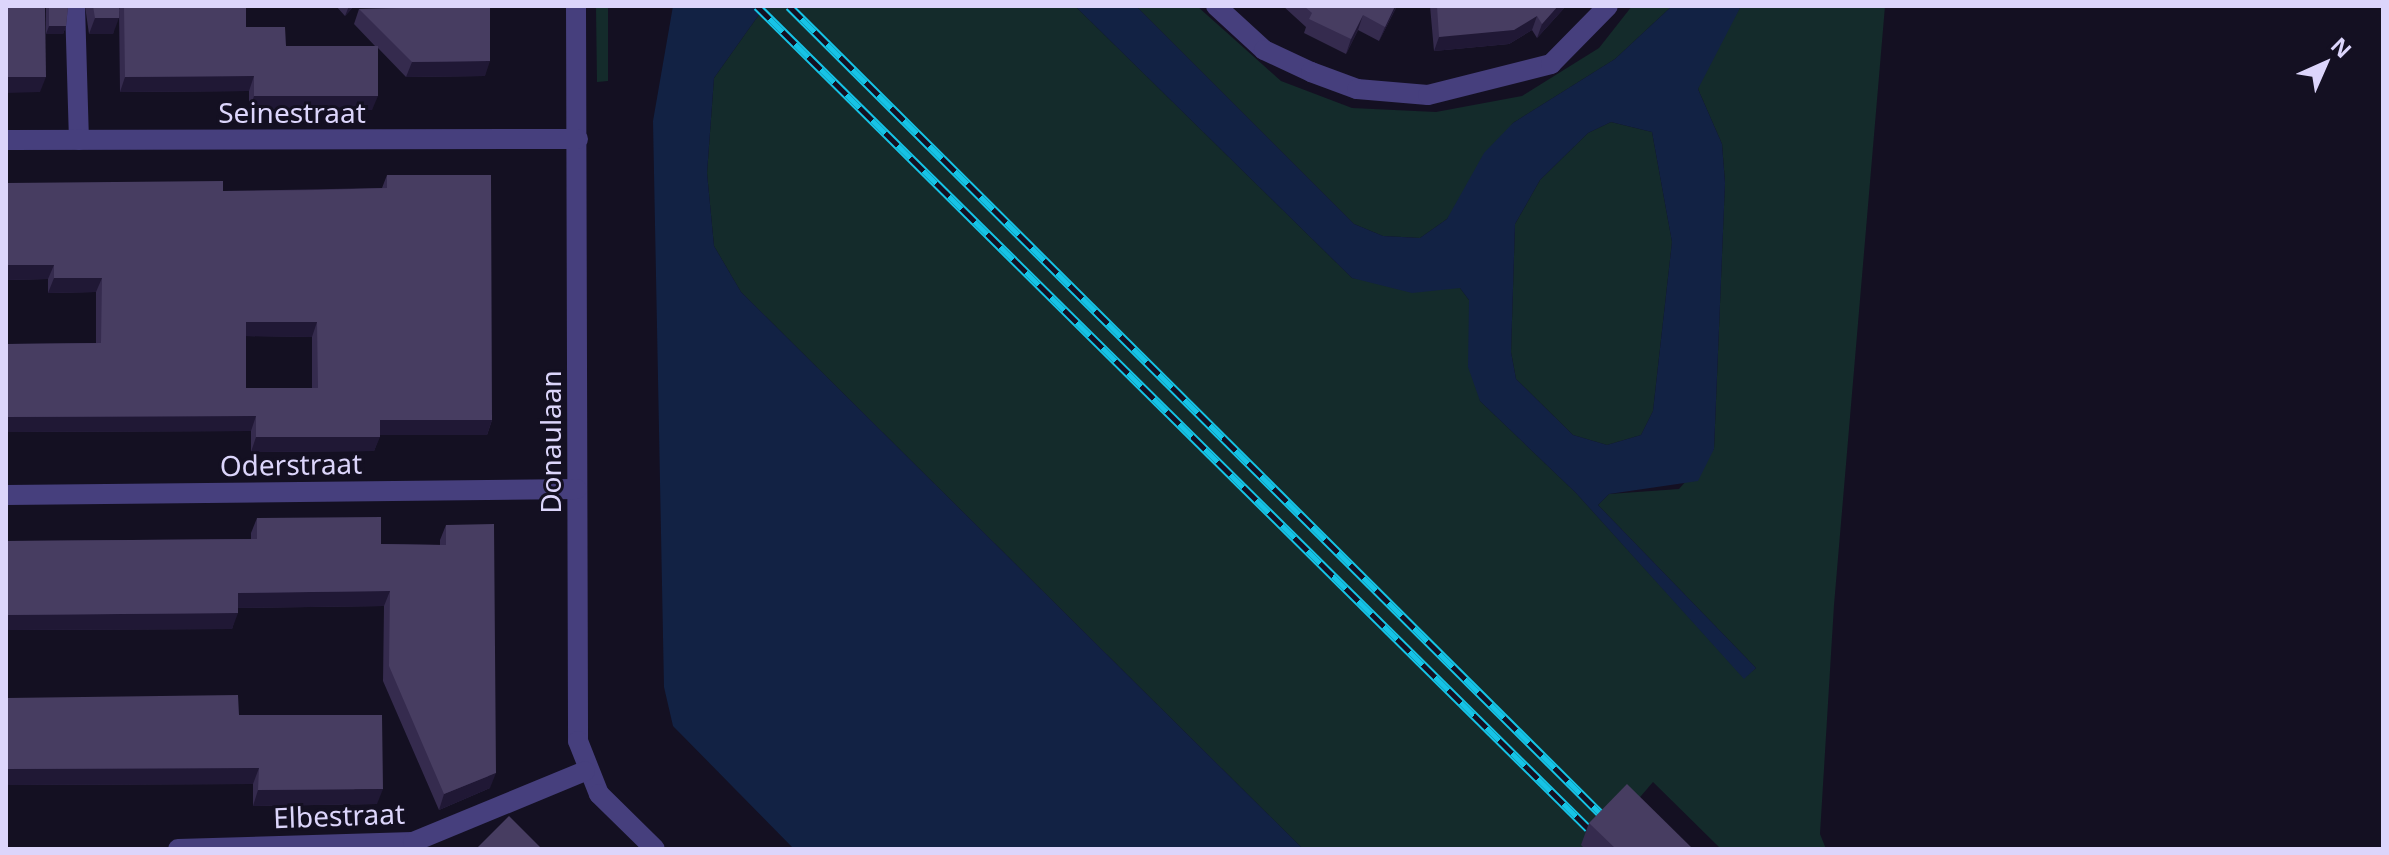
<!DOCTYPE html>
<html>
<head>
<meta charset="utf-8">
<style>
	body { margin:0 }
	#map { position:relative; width:2389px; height:855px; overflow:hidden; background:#141022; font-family:"Noto Sans",sans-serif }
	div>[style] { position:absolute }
	.green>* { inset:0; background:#142b2b }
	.water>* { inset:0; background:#122244 }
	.minor>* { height:20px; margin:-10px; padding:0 10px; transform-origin:10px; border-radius:10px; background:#463f7d }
	.rail>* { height:9px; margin-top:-4.5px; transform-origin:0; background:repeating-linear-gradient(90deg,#141022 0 18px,#16c3e6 0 36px); box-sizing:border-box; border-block:2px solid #16c3e6 }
	.wall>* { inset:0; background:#352b4e }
	.shaded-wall>* { inset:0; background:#201835 }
	.building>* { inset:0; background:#473d61 }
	span { translate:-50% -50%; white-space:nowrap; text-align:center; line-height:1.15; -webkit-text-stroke:6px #141022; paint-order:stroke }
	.street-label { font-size:28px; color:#dcd5fb }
	.frame { position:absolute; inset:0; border:8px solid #dcd5fb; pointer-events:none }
	.north { position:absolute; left:2285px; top:24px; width:80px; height:80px; -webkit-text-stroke:6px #141022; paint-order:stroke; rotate:45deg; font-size:22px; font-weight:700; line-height:32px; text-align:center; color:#dcd5fb }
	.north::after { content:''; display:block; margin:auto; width:28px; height:36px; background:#dcd5fb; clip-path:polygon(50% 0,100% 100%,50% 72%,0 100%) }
</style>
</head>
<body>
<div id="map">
	<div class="green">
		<div style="clip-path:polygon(596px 6px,608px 6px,608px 81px,597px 82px)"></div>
		<div style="clip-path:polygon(765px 6px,1075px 6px,1352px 278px,1460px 288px,1469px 300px,1480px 401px,1576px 493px,1744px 678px,1756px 668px,1598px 505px,1609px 494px,1679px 489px,1714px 449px,1725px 182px,1722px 144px,1698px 89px,1703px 71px,1741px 6px,1885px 6px,1834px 605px,1820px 834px,1826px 849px,1721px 849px,1653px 782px,1629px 810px,1672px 849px,1303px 849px,741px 292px,714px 246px,707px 173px,714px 78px)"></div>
		<div style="clip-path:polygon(1136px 6px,1197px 6px,1281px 81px,1352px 108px,1436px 112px,1522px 96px,1599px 48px,1632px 6px,1672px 6px,1615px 59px,1513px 123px,1447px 219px,1420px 238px,1383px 236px,1354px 224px)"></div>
		<div style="clip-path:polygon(1611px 122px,1652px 132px,1672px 242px,1653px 411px,1641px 435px,1607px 445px,1573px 435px,1516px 379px,1511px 352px,1515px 224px,1540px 180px,1588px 133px)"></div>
	</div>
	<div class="water">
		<div style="clip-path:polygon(673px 6px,765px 6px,714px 78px,707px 173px,714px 246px,741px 292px,1303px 849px,794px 849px,673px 726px,664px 687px,653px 121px)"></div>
		<div style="clip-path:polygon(evenodd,1075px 6px,1136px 6px,1354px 224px,1383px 236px,1420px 238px,1447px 219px,1484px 153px,1513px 123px,1615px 59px,1672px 6px,1741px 6px,1698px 89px,1722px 144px,1725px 183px,1714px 449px,1698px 481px,1609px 494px,1598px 505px,1756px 668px,1744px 679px,1576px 493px,1480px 401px,1468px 367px,1469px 300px,1460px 288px,1412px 293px,1352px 278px,1075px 6px,1611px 122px,1652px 132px,1672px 242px,1653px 411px,1641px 435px,1607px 445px,1573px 435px,1516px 379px,1511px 352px,1515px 224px,1540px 180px,1588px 133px,1611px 122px)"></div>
	</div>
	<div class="minor">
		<div style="left:75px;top:6px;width:134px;rotate:88.3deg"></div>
		<div style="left:576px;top:6px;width:735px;rotate:89.84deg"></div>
		<div style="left:578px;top:741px;width:57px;rotate:68.4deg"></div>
		<div style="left:599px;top:794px;width:78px;rotate:44.5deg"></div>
		<div style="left:1216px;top:6px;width:65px;rotate:42.5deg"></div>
		<div style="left:1264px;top:50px;width:52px;rotate:25.1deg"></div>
		<div style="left:1311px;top:72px;width:49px;rotate:20.3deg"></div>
		<div style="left:1357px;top:89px;width:71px;rotate:4.8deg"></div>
		<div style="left:1428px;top:95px;width:127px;rotate:-14.1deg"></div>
		<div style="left:1551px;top:64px;width:81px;rotate:-45.5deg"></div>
		<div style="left:6px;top:140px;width:572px;rotate:-0.1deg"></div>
		<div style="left:6px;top:495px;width:571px;rotate:-0.6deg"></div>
		<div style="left:178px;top:849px;width:235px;rotate:-1.7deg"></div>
		<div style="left:413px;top:842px;width:186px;rotate:-22.4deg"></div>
	</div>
	<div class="rail">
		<div style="left:757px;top:6px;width:1169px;rotate:44.69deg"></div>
		<div style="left:789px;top:6px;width:1146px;rotate:44.86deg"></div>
	</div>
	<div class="wall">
		<div style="clip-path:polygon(46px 6px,68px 6px,66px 26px,63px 34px,46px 34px)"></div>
		<div style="clip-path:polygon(85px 6px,119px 6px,113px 34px,89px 34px)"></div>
		<div style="clip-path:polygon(120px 6px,246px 6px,246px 27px,286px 46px,375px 46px,354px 24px,359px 9px,490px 6px,485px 76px,406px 77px,378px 48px,372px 110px,249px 111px,249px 91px,120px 92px,119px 9px)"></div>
		<div style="clip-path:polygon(336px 6px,354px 6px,345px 16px)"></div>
		<div style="clip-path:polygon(1283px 6px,1397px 6px,1379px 41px,1358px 30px,1346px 54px,1304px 33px,1306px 27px)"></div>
		<div style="clip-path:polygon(1430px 6px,1566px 6px,1537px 38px,1532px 30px,1509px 44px,1434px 51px)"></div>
		<div style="clip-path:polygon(evenodd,387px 175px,492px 420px,487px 435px,380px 435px,374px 451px,251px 452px,251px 431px,6px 432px,6px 344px,96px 343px,96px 292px,48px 293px,48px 279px,6px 280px,223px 191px,382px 188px,387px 175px,246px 336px,312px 337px,312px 388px,246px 388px,246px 336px)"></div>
		<div style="clip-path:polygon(257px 518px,381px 544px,440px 545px,440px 540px,446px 525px,490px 788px,439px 810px,383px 681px,384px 606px,238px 608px,232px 629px,6px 630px,6px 541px,251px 539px,251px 533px)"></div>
		<div style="clip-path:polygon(6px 698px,239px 715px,377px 804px,253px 806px,253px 784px,6px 785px)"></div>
		<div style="clip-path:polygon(1589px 823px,1693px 849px,1585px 849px,1581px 845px)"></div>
	</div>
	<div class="shaded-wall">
		<div style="clip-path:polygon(349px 6px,354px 6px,345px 16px)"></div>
		<div style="clip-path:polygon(1395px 6px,1397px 6px,1379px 41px,1385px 27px)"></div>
		<div style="clip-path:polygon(1558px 6px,1566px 6px,1537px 38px,1542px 24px)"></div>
		<div style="clip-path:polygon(1363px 15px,1358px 30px,1346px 54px,1351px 39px)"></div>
		<div style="clip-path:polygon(1537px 16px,1532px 30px,1509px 44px,1434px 51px,1439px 37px)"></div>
		<div style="clip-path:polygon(95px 18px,119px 18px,113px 34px,89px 34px)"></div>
		<div style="clip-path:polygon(49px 26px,66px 26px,63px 34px,46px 34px)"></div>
		<div style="clip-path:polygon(490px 61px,485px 76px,406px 77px,412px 62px)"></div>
		<div style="clip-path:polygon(254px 76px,249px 91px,120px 92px,125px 77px)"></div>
		<div style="clip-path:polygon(6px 77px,46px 77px,40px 92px,6px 93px)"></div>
		<div style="clip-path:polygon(254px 96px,378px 96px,372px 110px,249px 111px)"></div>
		<div style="clip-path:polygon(6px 265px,54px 265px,48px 279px,6px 280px)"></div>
		<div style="clip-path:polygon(54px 278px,102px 278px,96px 292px,48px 293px)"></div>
		<div style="clip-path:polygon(246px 322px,317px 322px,312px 337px,241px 336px)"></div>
		<div style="clip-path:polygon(256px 416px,251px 431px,6px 432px,6px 417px)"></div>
		<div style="clip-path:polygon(380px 420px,492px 420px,487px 435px,374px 435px)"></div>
		<div style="clip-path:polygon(256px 437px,380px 437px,374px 451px,251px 452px)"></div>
		<div style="clip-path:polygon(390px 591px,384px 606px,232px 608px,238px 593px)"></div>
		<div style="clip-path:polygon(238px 613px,232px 629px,6px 630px,6px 615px)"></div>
		<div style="clip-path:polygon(259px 768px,253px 784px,6px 785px,6px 769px)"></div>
		<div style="clip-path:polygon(496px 773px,490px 788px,439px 810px,444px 794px)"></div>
		<div style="clip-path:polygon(383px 789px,377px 804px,253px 806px,258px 790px)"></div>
	</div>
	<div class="building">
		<div style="clip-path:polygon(6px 6px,45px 6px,46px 77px,6px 77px)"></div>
		<div style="clip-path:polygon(49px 6px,68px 6px,66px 26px,49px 26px)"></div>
		<div style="clip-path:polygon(93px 6px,119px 6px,119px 18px,95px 18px)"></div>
		<div style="clip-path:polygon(124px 6px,246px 6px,246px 27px,285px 27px,286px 46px,378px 46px,378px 96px,254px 96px,254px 76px,125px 77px)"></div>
		<div style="clip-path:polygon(490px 6px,490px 61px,412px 62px,359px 9px)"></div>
		<div style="clip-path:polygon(1304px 6px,1395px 6px,1385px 27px,1363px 15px,1351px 39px,1309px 19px,1312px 13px)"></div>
		<div style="clip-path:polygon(1437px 6px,1558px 6px,1542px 24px,1537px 16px,1514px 30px,1439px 37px)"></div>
		<div style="clip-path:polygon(evenodd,387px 175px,491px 175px,492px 420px,380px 420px,380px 437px,256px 437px,256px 416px,6px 417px,6px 344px,101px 343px,102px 278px,54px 278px,54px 265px,6px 265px,6px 183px,223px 181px,223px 191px,317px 190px,387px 188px,387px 175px,246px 322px,317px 322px,318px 388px,246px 388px,246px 322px)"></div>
		<div style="clip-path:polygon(381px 517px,381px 544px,446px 545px,446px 525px,494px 524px,496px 773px,444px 794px,389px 666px,390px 591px,238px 593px,238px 613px,6px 615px,6px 541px,257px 539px,257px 518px)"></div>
		<div style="clip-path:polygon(238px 695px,239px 715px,382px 715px,383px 789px,258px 790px,259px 768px,6px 769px,6px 698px)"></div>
		<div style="clip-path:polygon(1627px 784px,1693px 849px,1616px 849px,1589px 823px)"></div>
		<div style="clip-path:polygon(509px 816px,542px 849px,476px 849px)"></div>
	</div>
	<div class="street-label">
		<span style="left:292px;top:112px">Seinestraat</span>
		<span style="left:550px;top:442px;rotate:-90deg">Donaulaan</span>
		<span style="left:291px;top:464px;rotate:-1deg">Oderstraat</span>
		<span style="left:339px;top:815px;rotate:-2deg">Elbestraat</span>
	</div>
	<div class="frame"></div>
	<div class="north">N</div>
</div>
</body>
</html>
